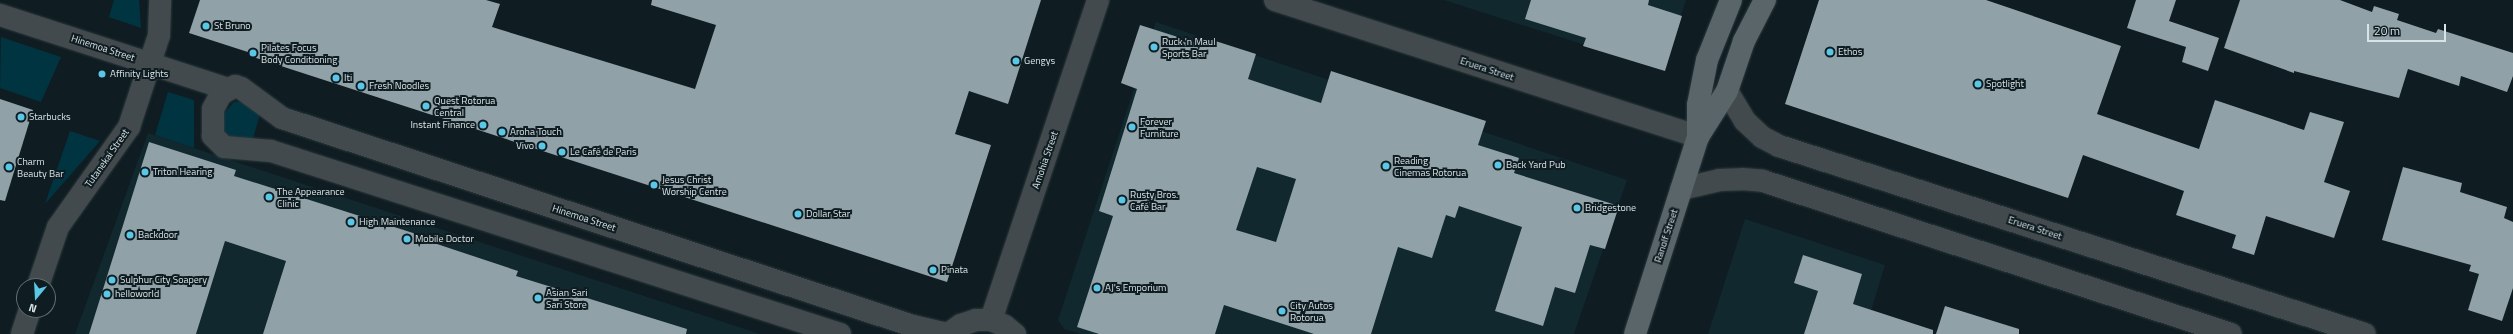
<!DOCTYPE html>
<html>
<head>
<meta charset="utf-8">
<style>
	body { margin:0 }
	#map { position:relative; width:2513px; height:334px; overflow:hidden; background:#0f1d22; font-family:"Titillium Web",sans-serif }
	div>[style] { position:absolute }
	.built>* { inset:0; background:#11282f }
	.green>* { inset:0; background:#013441 }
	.building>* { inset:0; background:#90a2a8 }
	.roads { filter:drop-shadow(0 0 1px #2b393d) drop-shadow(0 0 1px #2b393d) }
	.minor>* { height:22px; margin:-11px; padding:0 11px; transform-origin:11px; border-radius:11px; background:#434a4d }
	.secondary>* { height:22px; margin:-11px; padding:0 11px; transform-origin:11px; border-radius:11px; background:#5a6569 }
	.dots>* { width:11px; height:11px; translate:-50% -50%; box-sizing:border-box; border:2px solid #0f1d22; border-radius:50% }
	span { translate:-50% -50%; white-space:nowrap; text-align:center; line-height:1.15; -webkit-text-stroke:4px #0f1d22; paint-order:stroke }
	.poi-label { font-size:10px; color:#d9e3e6 }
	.left { translate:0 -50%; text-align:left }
	.right { translate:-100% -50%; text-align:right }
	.street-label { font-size:10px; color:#d9e3e6 }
	.north { position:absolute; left:16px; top:278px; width:40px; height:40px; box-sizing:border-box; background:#0f1d22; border:1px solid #606c70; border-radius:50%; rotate:198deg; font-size:11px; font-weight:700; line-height:16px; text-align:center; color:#d9e3e6 }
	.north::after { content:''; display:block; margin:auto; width:14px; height:18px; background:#5bc7e7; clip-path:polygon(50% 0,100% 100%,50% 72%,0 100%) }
	.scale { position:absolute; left:2367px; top:24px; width:79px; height:18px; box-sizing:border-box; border:2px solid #d9e3e6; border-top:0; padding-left:5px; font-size:12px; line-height:14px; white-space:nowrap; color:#d9e3e6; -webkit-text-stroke:3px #0f1d22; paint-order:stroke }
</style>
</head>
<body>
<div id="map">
	<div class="built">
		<div style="clip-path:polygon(1444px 0,1686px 0,1663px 70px)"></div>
		<div style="clip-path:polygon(1156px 22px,1627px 180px,1574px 334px,1081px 334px,1064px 329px,1058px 320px)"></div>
		<div style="clip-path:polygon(148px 133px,760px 334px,75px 334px)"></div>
		<div style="clip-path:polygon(1745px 219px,1885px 265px,1864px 334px,1708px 334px)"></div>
	</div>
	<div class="green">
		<div style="clip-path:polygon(114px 0,139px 0,141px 28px,109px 17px)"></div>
		<div style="clip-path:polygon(1px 37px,61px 57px,41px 102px,0 88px)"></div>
		<div style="clip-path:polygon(168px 92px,194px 100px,194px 148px,155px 135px)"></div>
		<div style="clip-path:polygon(234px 102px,247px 102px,260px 114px,252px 142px,235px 142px,222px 134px,221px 117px)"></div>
		<div style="clip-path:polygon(70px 131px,100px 141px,45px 204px)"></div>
	</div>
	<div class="building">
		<div style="clip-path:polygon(200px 0,486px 0,500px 4px,492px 27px,695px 89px,716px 25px,651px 5px,652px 0,1041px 0,1008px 104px,969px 91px,955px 134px,991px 145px,947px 282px,253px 57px,254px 54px,189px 33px)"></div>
		<div style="clip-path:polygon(1531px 0,1649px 0,1648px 5px,1682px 16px,1665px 71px,1583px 46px,1586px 38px,1525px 19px)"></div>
		<div style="clip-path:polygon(1819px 0,1986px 0,2121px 46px,2097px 114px,2199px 149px,2215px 100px,2304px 130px,2310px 112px,2344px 122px,2324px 182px,2350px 191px,2334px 238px,2266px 216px,2254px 255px,2232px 248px,2236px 235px,2176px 215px,2184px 191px,2083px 155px,2068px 198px,1785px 104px)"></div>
		<div style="clip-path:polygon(2136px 0,2176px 0,2169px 21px,2219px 38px,2208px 71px,2182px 62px,2186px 47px,2127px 28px)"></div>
		<div style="clip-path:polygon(2240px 0,2340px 0,2372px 12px,2374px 6px,2399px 14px,2397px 20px,2436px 33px,2438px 29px,2513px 53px,2513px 76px,2507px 92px,2461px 76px,2459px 86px,2408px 69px,2399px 98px,2294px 71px,2294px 73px,2224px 48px)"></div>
		<div style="clip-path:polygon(evenodd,1140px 25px,1203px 45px,1206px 38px,1256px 54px,1248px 79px,1321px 103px,1331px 71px,1486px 121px,1478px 145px,1519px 158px,1514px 173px,1619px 206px,1605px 249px,1590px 245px,1575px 293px,1555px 287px,1543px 326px,1495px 311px,1522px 227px,1459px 206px,1455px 218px,1446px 215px,1432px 258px,1398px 247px,1371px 334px,1314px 334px,1224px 305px,1215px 334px,1099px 334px,1077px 327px,1113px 216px,1099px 211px,1137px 89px,1121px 83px,1140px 25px,1257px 167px,1296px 179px,1276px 242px,1236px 230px,1257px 167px)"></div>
		<div style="clip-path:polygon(0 99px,33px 110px,5px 201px,0 200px)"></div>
		<div style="clip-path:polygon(149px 142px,236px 170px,234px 176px,435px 240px,434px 243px,518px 271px,516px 276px,687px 329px,686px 334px,263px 334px,286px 261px,225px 241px,196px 334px,89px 334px)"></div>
		<div style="clip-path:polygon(2403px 167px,2462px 183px,2460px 192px,2507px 207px,2504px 218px,2513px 222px,2513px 288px,2502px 321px,2468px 310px,2479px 274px,2469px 271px,2471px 265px,2382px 240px)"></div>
		<div style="clip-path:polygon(1803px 255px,1862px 274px,1853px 304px,1933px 330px,1933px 334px,1804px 334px,1818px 291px,1794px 283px)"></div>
		<div style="clip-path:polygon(1945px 306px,2019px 329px,2019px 334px,1936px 334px)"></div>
	</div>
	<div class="roads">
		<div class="minor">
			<div style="left:1275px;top:0;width:445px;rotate:17.9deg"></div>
			<div style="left:0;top:15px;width:240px;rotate:18deg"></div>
			<div style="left:1727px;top:91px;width:35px;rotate:59deg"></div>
			<div style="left:1745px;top:121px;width:23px;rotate:43deg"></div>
			<div style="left:1762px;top:137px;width:19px;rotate:28deg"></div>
			<div style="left:1779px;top:146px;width:615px;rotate:17.79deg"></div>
			<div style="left:1681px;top:189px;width:39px;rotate:-13deg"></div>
			<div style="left:1719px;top:180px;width:23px;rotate:-2deg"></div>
			<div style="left:1742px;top:179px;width:21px;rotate:5deg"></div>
			<div style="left:1763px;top:181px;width:492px;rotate:18.1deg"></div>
			<div style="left:38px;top:286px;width:62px;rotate:-71.3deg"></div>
			<div style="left:58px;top:227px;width:123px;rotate:-54.6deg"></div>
			<div style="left:129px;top:127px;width:97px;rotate:-71.9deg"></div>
			<div style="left:159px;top:35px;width:35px;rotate:-88deg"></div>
			<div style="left:991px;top:320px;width:337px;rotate:-71.5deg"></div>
			<div style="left:22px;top:334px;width:25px;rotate:-72deg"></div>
			<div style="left:840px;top:334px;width:598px;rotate:-162.17deg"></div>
			<div style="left:271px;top:151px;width:47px;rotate:-175.1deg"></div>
			<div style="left:224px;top:147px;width:16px;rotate:-135deg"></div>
			<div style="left:213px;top:136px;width:27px;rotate:-90deg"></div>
			<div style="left:213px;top:109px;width:17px;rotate:-62deg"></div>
			<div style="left:221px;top:94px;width:16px;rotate:-30deg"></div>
			<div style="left:235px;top:86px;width:6px;rotate:18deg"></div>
			<div style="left:241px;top:88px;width:51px;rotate:36.2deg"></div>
			<div style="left:282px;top:118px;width:664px;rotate:18.24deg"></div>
			<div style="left:913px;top:326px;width:36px;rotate:13deg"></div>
			<div style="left:948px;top:334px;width:16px;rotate:-35deg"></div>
			<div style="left:961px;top:325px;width:16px;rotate:-18deg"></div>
			<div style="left:976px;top:320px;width:15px"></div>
			<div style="left:991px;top:320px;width:15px;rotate:23deg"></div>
			<div style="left:1005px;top:326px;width:13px;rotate:39deg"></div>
		</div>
		<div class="secondary">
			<div style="left:1698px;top:137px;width:32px;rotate:-90deg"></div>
			<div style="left:1698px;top:105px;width:46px;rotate:-78.7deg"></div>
			<div style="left:1707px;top:60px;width:65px;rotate:-68.2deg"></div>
			<div style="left:1635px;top:334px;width:207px;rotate:-72.3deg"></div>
			<div style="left:1698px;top:137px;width:54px;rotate:-57.8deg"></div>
			<div style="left:1727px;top:91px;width:53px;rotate:-71.2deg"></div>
			<div style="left:1744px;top:41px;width:46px;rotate:-62.9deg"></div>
		</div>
	</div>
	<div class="dots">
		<div style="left:206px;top:26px;background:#5bc7e7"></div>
		<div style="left:1154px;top:47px;background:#5bc7e7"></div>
		<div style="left:1830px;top:52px;background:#5bc7e7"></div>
		<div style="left:253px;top:53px;background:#5bc7e7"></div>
		<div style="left:1016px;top:61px;background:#5bc7e7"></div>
		<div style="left:102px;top:74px;background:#5bc7e7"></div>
		<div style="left:336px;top:78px;background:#5bc7e7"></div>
		<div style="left:1978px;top:84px;background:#5bc7e7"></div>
		<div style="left:361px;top:86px;background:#5bc7e7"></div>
		<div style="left:426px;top:106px;background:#5bc7e7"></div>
		<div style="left:21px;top:117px;background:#5bc7e7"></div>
		<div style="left:483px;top:125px;background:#5bc7e7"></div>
		<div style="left:1132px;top:127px;background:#5bc7e7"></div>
		<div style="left:502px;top:132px;background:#5bc7e7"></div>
		<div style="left:542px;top:146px;background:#5bc7e7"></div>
		<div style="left:562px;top:152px;background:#5bc7e7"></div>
		<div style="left:1498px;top:165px;background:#5bc7e7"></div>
		<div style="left:1386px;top:166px;background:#5bc7e7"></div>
		<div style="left:9px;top:167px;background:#5bc7e7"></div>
		<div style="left:145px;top:172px;background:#5bc7e7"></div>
		<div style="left:654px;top:185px;background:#5bc7e7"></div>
		<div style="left:269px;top:197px;background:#5bc7e7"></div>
		<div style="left:1122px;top:200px;background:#5bc7e7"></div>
		<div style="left:1577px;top:208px;background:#5bc7e7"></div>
		<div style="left:798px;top:214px;background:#5bc7e7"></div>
		<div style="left:351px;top:222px;background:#5bc7e7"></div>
		<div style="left:130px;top:235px;background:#5bc7e7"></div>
		<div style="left:407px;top:239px;background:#5bc7e7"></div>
		<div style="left:933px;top:270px;background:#5bc7e7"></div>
		<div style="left:112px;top:280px;background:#5bc7e7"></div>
		<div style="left:1097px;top:288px;background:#5bc7e7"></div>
		<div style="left:107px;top:294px;background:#5bc7e7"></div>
		<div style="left:538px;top:298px;background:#5bc7e7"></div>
		<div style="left:1282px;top:311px;background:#5bc7e7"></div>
	</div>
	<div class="poi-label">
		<span class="left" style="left:214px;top:26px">St Bruno</span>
		<span class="left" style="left:1162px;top:47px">Ruck 'n Maul<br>Sports Bar</span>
		<span class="left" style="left:261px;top:53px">Pilates Focus<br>Body Conditioning</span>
		<span class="left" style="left:1838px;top:52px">Ethos</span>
		<span class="left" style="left:1024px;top:61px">Gengys</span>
		<span class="left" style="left:110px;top:74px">Affinity Lights</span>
		<span class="left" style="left:344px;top:78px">Iti</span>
		<span class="left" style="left:1986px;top:84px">Spotlight</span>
		<span class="left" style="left:369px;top:86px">Fresh Noodles</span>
		<span class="left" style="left:434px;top:106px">Quest Rotorua<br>Central</span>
		<span class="left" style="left:29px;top:117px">Starbucks</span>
		<span class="left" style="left:1140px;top:127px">Forever<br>Furniture</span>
		<span class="right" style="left:475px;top:125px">Instant Finance</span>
		<span class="left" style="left:510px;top:132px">Aroha Touch</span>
		<span class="right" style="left:534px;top:146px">Vivo</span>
		<span class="left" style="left:570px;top:152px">Le Café de Paris</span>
		<span class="left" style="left:1394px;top:166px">Reading<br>Cinemas Rotorua</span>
		<span class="left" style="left:17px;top:167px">Charm<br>Beauty Bar</span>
		<span class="left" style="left:1506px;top:165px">Back Yard Pub</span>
		<span class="left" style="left:153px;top:172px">Triton Hearing</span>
		<span class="left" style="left:662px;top:185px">Jesus Christ<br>Worship Centre</span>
		<span class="left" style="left:277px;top:197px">The Appearance<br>Clinic</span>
		<span class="left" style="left:1130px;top:200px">Rusty Bros.<br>Café Bar</span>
		<span class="left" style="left:1585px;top:208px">Bridgestone</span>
		<span class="left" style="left:806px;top:214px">Dollar Star</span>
		<span class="left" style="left:359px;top:222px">High Maintenance</span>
		<span class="left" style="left:138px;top:235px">Backdoor</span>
		<span class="left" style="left:415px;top:239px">Mobile Doctor</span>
		<span class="left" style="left:941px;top:270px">Pinata</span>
		<span class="left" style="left:120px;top:280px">Sulphur City Soapery</span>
		<span class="left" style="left:1105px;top:288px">AJ's Emporium</span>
		<span class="left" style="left:546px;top:298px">Asian Sari<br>Sari Store</span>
		<span class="left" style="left:115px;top:294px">helloworld</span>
		<span class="left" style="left:1290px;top:311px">City Autos<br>Rotorua</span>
	</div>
	<div class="street-label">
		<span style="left:103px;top:48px;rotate:18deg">Hinemoa Street</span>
		<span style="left:1487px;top:69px;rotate:18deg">Eruera Street</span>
		<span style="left:107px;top:158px;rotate:-55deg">Tutanekai Street</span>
		<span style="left:1045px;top:160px;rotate:-71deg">Amohia Street</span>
		<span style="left:584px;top:218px;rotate:18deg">Hinemoa Street</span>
		<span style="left:2035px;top:228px;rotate:18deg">Eruera Street</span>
		<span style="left:1666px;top:236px;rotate:-72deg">Ranolf Street</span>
	</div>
	<div class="north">N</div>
	<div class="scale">20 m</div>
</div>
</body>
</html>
